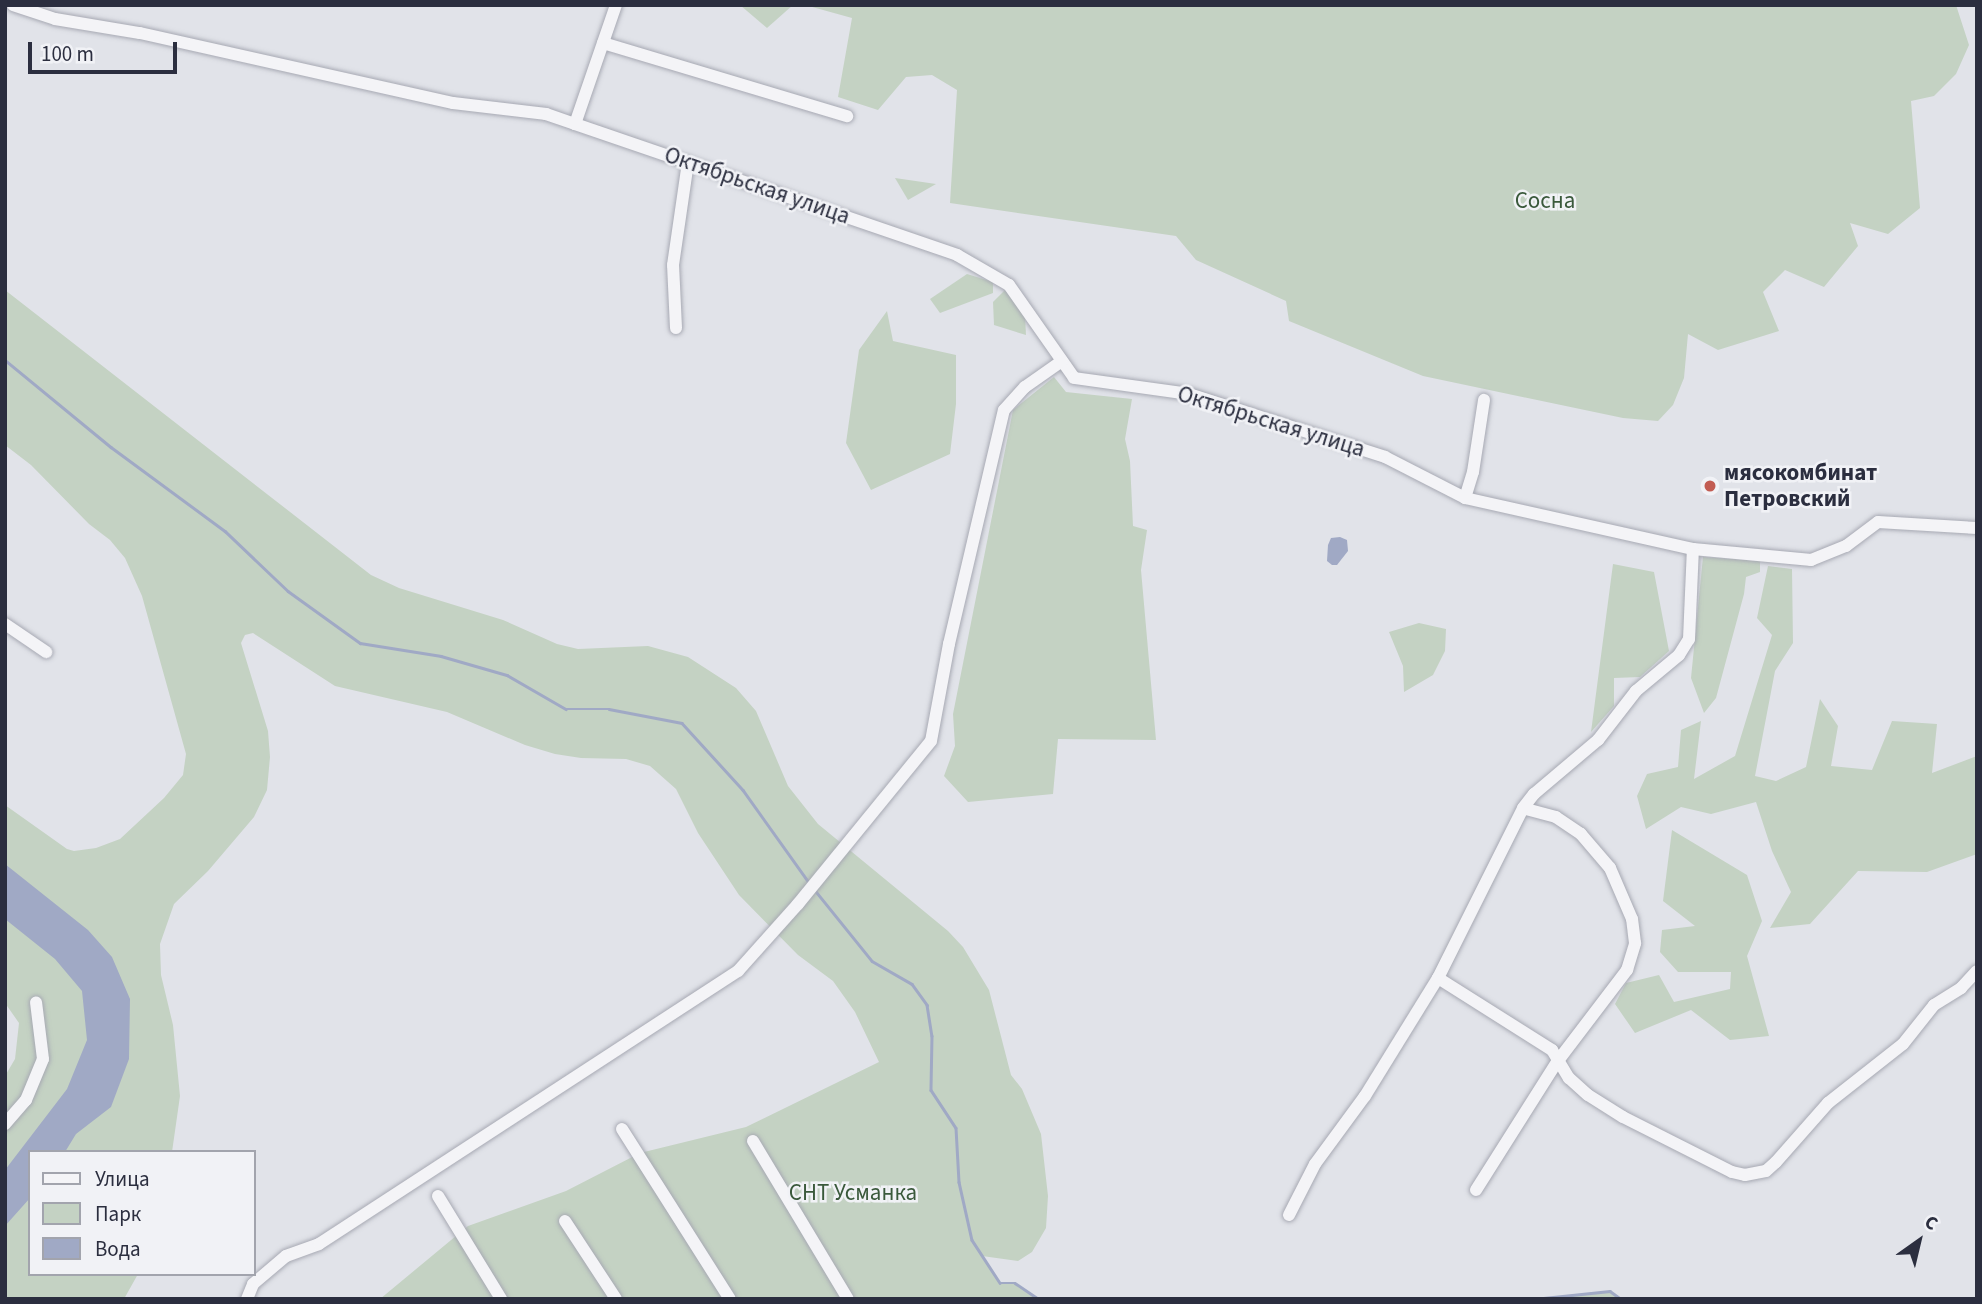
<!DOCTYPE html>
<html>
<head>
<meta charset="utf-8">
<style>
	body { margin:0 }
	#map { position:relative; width:1982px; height:1304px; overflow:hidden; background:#e1e3e9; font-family:"Source Sans 3",sans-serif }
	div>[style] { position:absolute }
	.green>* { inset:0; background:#c4d2c3 }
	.water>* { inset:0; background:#a0a9c5 }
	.stream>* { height:2.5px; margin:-1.25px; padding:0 1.25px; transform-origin:1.25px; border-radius:1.25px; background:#a0a9c5 }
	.roads { filter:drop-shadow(0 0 2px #a7a9b3) drop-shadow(0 0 2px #a7a9b3) }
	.minor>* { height:12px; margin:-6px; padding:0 6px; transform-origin:6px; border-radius:6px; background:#f4f4f7 }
	.dots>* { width:19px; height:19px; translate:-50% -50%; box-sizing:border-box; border:4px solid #f1f2f6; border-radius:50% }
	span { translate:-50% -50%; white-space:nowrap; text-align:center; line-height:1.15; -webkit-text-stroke:5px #f1f2f6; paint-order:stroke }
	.street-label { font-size:23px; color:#2b2e3f }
	.park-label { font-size:23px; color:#3a593b }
	.poi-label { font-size:23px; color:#2b2e3f; font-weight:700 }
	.left { translate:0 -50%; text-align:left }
	.frame { position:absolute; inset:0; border:7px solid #2b2e3f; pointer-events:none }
	.legend { position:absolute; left:28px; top:1150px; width:228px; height:126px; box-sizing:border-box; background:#f1f2f6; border:2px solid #a2a4ad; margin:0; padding:9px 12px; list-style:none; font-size:21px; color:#2b2e3f }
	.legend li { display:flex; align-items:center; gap:14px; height:35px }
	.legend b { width:35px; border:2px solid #a2a4ad }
	.north { position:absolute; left:1884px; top:1206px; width:70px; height:70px; -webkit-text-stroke:5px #f1f2f6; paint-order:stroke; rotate:34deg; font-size:19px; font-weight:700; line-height:28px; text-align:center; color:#2b2e3f }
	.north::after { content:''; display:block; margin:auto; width:24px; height:32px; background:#2b2e3f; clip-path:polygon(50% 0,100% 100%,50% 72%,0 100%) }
	.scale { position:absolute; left:28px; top:42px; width:149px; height:32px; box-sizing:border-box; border:4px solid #2b2e3f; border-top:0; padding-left:9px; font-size:21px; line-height:24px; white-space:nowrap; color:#2b2e3f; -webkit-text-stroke:5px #f1f2f6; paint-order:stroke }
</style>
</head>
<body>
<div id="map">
	<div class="green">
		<div style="clip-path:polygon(740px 5px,793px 5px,767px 28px)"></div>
		<div style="clip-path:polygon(805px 5px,1956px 5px,1969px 45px,1956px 74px,1934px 96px,1911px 101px,1920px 208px,1888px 234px,1850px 223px,1858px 246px,1824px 287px,1785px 270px,1763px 292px,1779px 331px,1718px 350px,1688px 334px,1684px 378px,1673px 405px,1658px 421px,1623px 418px,1423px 376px,1289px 321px,1286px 301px,1196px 260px,1176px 236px,950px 203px,957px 90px,932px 75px,906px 77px,878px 110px,838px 97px,852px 18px)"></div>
		<div style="clip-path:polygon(895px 178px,936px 184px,908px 200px)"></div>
		<div style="clip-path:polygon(967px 274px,993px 282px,993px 293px,940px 313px,930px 299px)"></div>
		<div style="clip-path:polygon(5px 290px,371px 575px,399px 588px,503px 620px,557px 644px,578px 649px,648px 646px,688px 657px,736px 688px,756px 711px,788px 786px,818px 824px,948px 931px,963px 947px,989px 990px,1011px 1075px,1022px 1089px,1041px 1134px,1048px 1196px,1046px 1228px,1032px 1252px,1018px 1261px,982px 1256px,1000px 1283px,1015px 1283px,1039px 1299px,380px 1299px,468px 1226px,566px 1191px,640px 1153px,746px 1127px,879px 1062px,855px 1012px,833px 981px,798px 955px,739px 895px,698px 833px,676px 789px,650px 766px,626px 759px,581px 758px,555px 754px,525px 745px,447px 712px,335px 686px,253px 633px,245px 635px,241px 643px,268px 731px,270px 757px,267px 790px,254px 817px,208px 871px,174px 904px,160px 944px,161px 975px,173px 1025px,180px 1096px,172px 1152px,30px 1152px,30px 1274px,138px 1274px,124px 1299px,5px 1299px,5px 1076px,15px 1059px,19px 1023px,5px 1003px,5px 805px,67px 849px,74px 851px,96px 848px,120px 839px,164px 798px,183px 775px,186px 754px,142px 596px,125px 558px,110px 540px,89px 524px,31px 465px,5px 445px)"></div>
		<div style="clip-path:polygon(1005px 290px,1025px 316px,1026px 335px,994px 325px,993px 302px)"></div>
		<div style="clip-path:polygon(887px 311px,893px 341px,956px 355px,956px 404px,950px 454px,871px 490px,846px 443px,859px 350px)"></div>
		<div style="clip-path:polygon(1054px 377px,1066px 392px,1132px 399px,1125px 439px,1130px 461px,1133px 526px,1147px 530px,1141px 570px,1156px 740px,1058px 739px,1053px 794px,968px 802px,944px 776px,955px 746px,953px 714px,1013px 410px)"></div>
		<div style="clip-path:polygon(1703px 557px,1760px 561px,1760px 572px,1746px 577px,1744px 594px,1716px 698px,1704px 713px,1691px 678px)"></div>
		<div style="clip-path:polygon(1613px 564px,1654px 572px,1669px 651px,1640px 677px,1614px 678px,1614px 706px,1591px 732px)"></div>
		<div style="clip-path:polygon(1768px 566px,1792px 569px,1793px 643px,1775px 671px,1755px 776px,1776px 781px,1806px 767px,1820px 699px,1838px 726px,1831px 766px,1872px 770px,1892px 721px,1937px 724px,1932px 773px,1977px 756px,1977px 854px,1927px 872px,1858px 871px,1810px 924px,1770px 928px,1791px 892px,1772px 851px,1756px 802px,1711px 814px,1681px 807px,1646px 829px,1637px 796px,1647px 774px,1678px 767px,1681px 730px,1701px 721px,1694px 779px,1735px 756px,1772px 635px,1757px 618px)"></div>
		<div style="clip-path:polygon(1419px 623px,1446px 629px,1445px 651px,1433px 675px,1404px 692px,1403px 666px,1389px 632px)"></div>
		<div style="clip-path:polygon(1672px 830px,1747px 875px,1762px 921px,1747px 956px,1769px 1036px,1730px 1040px,1691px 1010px,1635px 1033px,1615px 1004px,1626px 983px,1659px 975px,1674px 1002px,1730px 989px,1731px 972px,1678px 972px,1660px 952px,1662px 930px,1695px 926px,1663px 901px)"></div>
		<div style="clip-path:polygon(1610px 1291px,1621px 1299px,1534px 1299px)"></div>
	</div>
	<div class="water">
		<div style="clip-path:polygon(1340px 537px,1347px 540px,1348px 551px,1337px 565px,1332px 565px,1327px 561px,1328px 545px,1331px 538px)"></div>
		<div style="clip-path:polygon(5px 864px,88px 930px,112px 957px,130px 999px,129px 1059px,111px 1107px,76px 1134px,65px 1152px,30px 1152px,30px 1198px,5px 1226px,5px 1170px,67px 1089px,87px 1040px,82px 991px,55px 959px,5px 919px)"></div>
	</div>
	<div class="stream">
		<div style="left:5px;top:360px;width:137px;rotate:39.4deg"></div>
		<div style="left:111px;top:447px;width:142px;rotate:36.4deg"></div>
		<div style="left:225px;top:531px;width:87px;rotate:43.6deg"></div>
		<div style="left:288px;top:591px;width:89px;rotate:35.8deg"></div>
		<div style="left:360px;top:643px;width:82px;rotate:9.1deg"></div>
		<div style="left:441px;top:656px;width:69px;rotate:16.1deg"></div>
		<div style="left:507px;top:675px;width:68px;rotate:30deg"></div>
		<div style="left:566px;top:709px;width:43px"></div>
		<div style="left:609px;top:709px;width:74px;rotate:10.9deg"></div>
		<div style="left:682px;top:723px;width:91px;rotate:47.7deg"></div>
		<div style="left:743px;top:790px;width:115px;rotate:54.5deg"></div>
		<div style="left:814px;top:889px;width:92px;rotate:51.1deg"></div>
		<div style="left:872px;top:961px;width:46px;rotate:29.9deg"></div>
		<div style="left:912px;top:984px;width:26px;rotate:54deg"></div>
		<div style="left:927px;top:1005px;width:31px;rotate:81deg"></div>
		<div style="left:932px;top:1036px;width:54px;rotate:91.1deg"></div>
		<div style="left:931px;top:1090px;width:45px;rotate:56.7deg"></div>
		<div style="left:956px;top:1128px;width:54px;rotate:86.8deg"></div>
		<div style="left:959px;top:1182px;width:59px;rotate:77.4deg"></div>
		<div style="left:972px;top:1240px;width:51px;rotate:56.9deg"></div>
		<div style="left:1000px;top:1283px;width:15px"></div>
		<div style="left:1015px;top:1283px;width:29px;rotate:34deg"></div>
		<div style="left:1534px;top:1299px;width:76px;rotate:-6deg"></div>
		<div style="left:1610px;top:1291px;width:14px;rotate:36deg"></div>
	</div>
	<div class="roads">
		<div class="minor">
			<div style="left:13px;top:5px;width:44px;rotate:18.4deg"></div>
			<div style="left:55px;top:19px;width:86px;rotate:9.4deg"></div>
			<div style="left:140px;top:33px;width:321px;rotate:12.6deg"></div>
			<div style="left:453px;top:103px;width:94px;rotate:6.7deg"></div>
			<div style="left:546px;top:114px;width:31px;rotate:19deg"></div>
			<div style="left:575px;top:124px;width:404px;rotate:18.9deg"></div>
			<div style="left:957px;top:255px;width:60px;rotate:30deg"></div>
			<div style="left:1009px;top:285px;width:113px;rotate:55deg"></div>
			<div style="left:1074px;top:378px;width:116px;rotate:7.9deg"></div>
			<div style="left:1189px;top:394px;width:206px;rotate:17.8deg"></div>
			<div style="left:1385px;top:457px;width:90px;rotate:27.1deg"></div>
			<div style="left:1465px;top:498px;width:234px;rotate:12.6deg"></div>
			<div style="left:1693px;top:549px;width:119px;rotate:5.3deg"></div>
			<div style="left:1811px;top:560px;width:38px;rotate:-22deg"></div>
			<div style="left:1846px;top:546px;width:40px;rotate:-37deg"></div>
			<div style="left:1878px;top:522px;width:99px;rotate:3.5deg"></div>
			<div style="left:603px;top:43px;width:255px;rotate:16.7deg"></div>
			<div style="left:575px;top:124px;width:126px;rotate:-71deg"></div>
			<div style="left:676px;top:328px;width:63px;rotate:-92.7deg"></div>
			<div style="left:673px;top:265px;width:104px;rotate:-81.7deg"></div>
			<div style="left:1465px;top:498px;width:27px;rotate:-73deg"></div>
			<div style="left:1473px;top:472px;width:73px;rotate:-81.3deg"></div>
			<div style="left:5px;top:624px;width:50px;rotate:34.3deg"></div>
			<div style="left:1438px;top:978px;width:135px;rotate:32.3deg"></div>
			<div style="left:1552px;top:1050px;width:33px;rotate:59deg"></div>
			<div style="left:1569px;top:1078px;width:25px;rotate:42deg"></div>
			<div style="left:1588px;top:1095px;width:41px;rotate:32.2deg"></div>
			<div style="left:1623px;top:1117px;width:122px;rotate:26.8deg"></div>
			<div style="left:1732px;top:1172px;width:13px;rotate:13deg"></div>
			<div style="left:1745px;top:1175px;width:21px;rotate:-11deg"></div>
			<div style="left:1766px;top:1171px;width:13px;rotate:-42deg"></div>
			<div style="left:1776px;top:1162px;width:79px;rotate:-48.6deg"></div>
			<div style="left:1828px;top:1103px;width:95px;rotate:-38.2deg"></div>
			<div style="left:1903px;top:1044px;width:50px;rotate:-51.5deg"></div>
			<div style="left:1934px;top:1005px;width:32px;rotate:-32deg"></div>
			<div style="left:1961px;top:988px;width:23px;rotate:-47deg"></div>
			<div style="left:5px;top:1124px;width:32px;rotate:-49deg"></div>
			<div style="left:26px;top:1100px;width:44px;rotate:-67.5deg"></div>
			<div style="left:43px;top:1059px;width:57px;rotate:-97deg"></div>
			<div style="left:622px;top:1129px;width:201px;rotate:57.6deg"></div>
			<div style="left:753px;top:1141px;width:184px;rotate:59deg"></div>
			<div style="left:1476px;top:1190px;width:151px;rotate:-57.7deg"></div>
			<div style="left:1557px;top:1062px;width:116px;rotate:-52.7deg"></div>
			<div style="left:1627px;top:970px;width:28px;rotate:-73deg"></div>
			<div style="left:1635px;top:943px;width:24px;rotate:-97deg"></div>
			<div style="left:1632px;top:919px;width:56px;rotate:-113.3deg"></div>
			<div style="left:1610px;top:868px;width:45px;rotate:-130.5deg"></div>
			<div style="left:1581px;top:834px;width:30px;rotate:-146deg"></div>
			<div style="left:1556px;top:817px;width:34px;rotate:-165deg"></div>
			<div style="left:438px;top:1196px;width:121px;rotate:58.5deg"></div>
			<div style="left:1289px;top:1215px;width:57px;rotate:-63deg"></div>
			<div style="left:1315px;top:1164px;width:84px;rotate:-53.7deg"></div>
			<div style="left:1365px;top:1096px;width:139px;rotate:-58.3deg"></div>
			<div style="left:1438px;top:978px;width:190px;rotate:-63.4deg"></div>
			<div style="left:1523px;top:808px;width:18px;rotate:-52deg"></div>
			<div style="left:1534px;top:794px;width:84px;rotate:-40.2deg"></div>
			<div style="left:1598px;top:740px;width:62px;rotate:-52.2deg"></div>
			<div style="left:1636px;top:691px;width:56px;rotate:-39.9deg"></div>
			<div style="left:1679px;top:655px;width:19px;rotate:-58deg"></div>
			<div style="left:1689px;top:639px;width:90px;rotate:-87.5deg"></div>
			<div style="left:565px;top:1221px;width:93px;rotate:56.8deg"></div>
			<div style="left:247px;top:1299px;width:16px;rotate:-68deg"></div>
			<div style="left:253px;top:1284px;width:43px;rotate:-40.3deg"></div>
			<div style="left:286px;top:1256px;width:35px;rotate:-20deg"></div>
			<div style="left:319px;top:1244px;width:500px;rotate:-33.09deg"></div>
			<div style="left:738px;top:971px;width:90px;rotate:-48.2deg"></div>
			<div style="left:798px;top:904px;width:210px;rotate:-50.8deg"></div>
			<div style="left:931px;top:741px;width:99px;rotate:-79.5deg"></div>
			<div style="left:949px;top:644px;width:240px;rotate:-76.8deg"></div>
			<div style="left:1004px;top:410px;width:31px;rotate:-48deg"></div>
			<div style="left:1025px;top:387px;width:45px;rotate:-35.1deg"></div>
		</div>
	</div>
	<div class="dots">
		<div style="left:1710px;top:486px;background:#c25c52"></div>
	</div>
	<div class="street-label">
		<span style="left:757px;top:186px;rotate:19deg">Октябрьская улица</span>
		<span style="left:1271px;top:422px;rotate:17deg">Октябрьская улица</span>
	</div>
	<div class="park-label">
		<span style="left:1545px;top:201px">Сосна</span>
		<span style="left:853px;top:1193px">СНТ Усманка</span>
	</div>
	<div class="poi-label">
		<span class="left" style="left:1724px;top:486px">мясокомбинат<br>Петровский</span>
	</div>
	<div class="frame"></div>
	<ul class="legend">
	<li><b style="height:9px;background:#f4f4f7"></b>Улица</li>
	<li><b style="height:19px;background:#c4d2c3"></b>Парк</li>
	<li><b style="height:19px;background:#a0a9c5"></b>Вода</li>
	</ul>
	<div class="north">С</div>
	<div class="scale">100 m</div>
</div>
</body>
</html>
